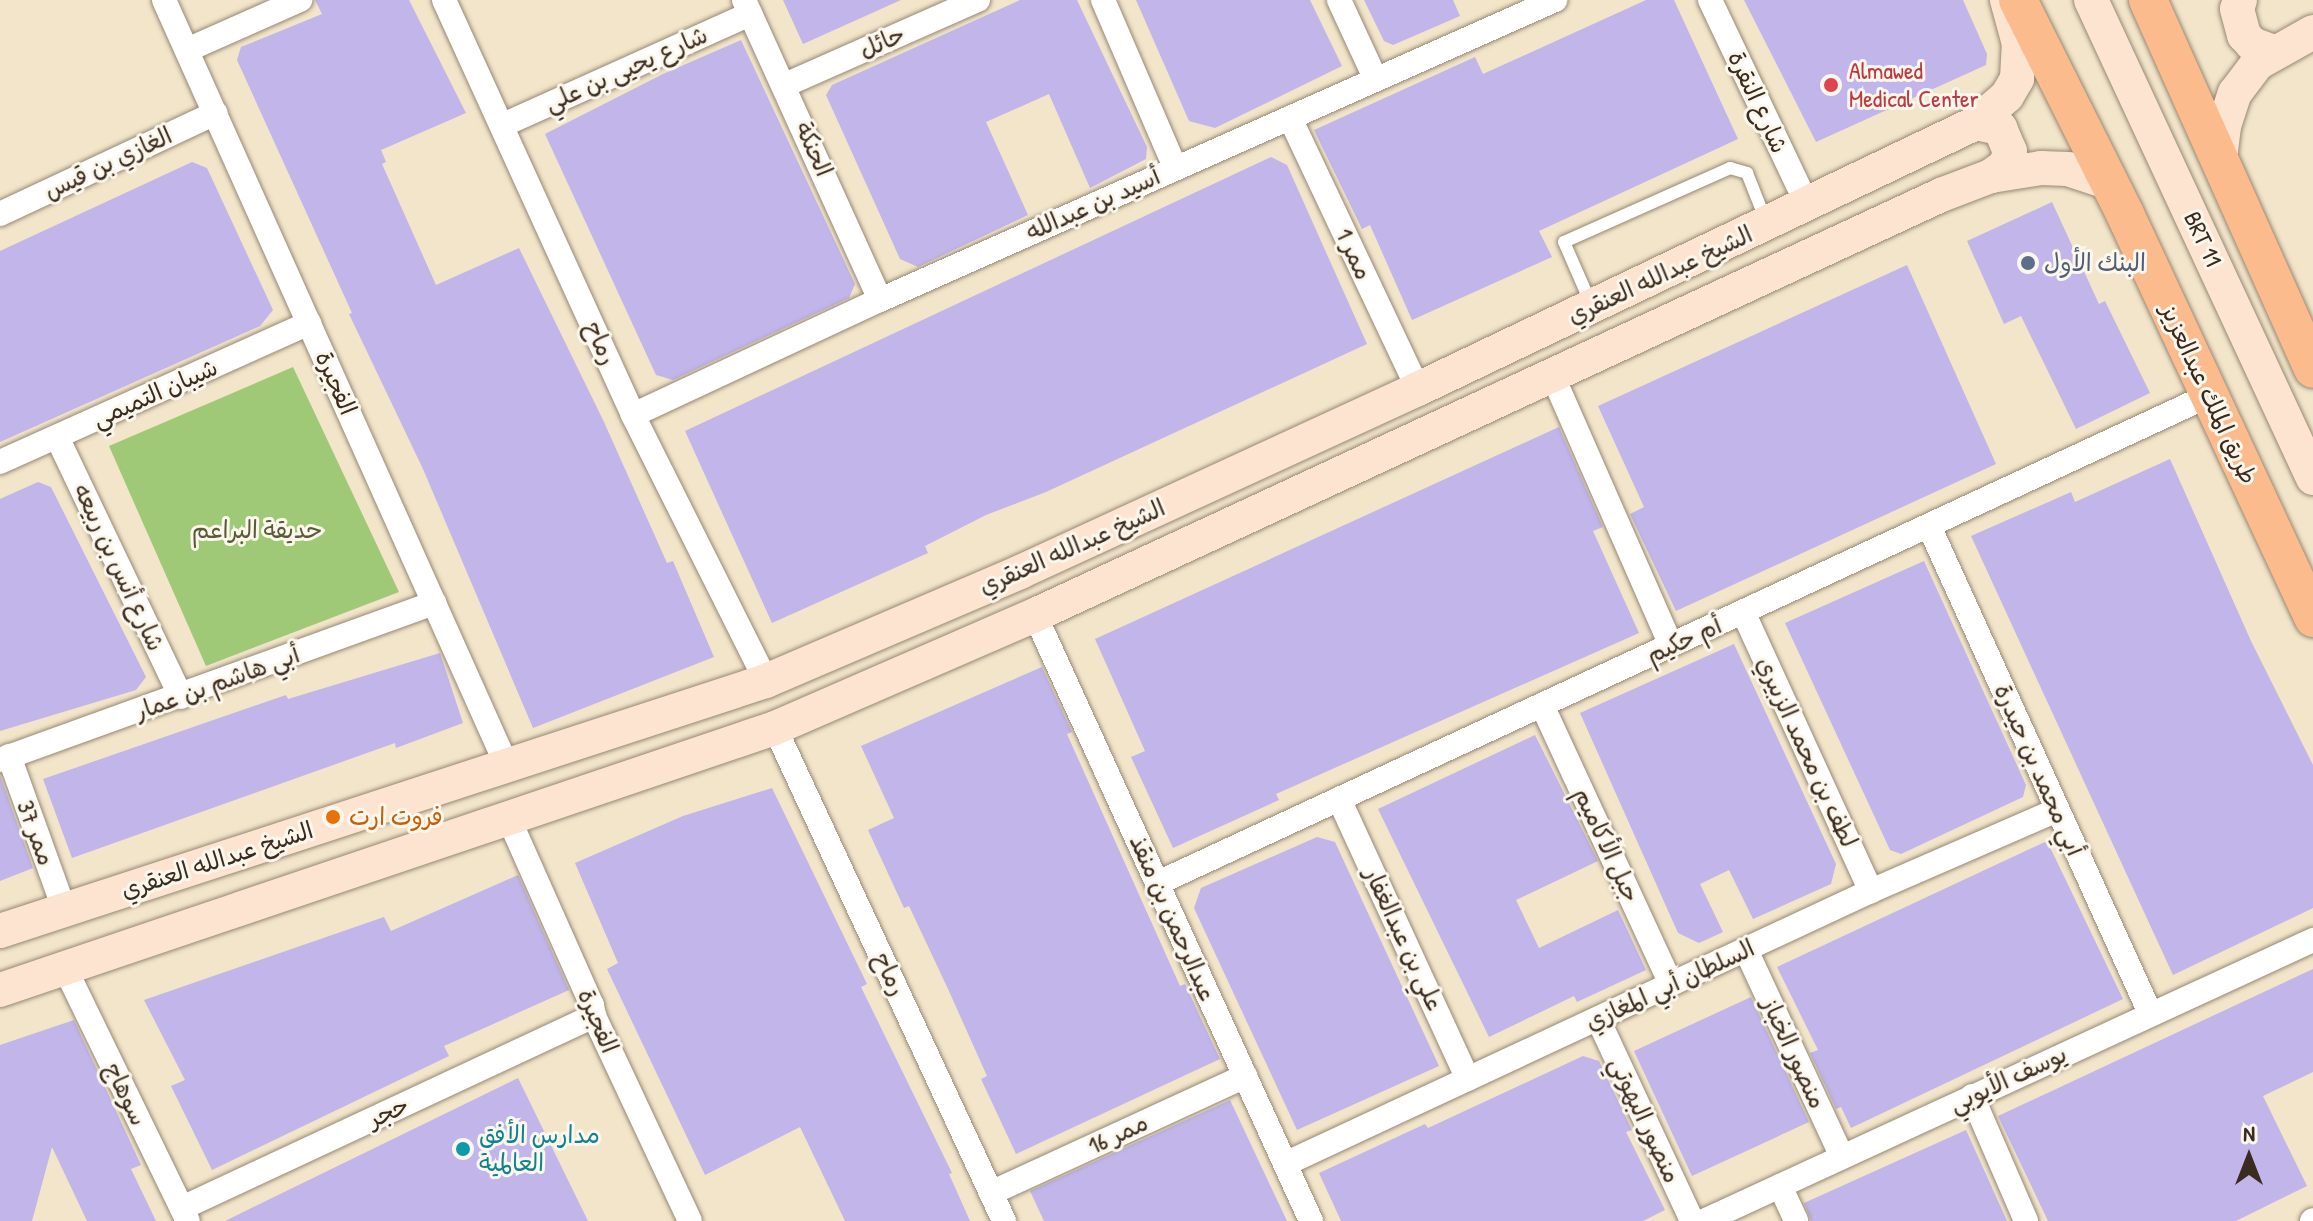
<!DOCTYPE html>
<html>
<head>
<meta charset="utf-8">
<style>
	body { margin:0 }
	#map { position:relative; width:2313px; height:1221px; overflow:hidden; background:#f2e5ca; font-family:"Patrick Hand","Playpen Sans Arabic",sans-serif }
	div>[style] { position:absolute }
	.green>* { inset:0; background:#9fc976 }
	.building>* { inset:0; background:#c1b5ea }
	.roads { filter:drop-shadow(0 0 2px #968874) drop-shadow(0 0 2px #968874) }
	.lane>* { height:12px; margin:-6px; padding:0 6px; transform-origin:6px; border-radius:6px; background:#fff }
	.street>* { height:24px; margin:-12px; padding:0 12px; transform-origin:12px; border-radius:12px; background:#fff }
	.secondary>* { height:34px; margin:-17px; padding:0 17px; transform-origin:17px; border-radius:17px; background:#fde4d1 }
	.primary>* { height:38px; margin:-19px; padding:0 19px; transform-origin:19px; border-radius:19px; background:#fbbb8c }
	.dots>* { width:22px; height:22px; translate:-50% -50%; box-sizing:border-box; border:4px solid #fbf7ec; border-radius:50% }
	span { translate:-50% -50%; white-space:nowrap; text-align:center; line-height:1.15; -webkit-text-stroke:6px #fbf7ec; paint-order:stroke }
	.street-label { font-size:24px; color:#3b2a1e }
	.health-label { font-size:24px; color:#be3a42 }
	.left { translate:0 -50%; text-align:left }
	.service-label { font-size:24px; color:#4e5e75 }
	.park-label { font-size:24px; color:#595a38 }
	.food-label { font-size:24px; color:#c56008 }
	.culture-label { font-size:24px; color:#0d838f }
	.north { position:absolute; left:2209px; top:1117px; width:80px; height:80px; -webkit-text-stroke:6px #fbf7ec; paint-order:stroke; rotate:0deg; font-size:22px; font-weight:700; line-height:32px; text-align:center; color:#3b2a1e }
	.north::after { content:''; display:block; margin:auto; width:28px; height:36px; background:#3b2a1e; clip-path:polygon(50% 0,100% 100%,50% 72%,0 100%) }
</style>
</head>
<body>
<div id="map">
	<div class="green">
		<div style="clip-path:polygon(293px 367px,399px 592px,206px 666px,109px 446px)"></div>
	</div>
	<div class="building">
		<div style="clip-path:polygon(315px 0,409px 0,466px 113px,381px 150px,386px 162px,382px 164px,436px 285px,519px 248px,604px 422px,667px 563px,673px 561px,714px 657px,533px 728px,423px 469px,349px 314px,352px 313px,237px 60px,241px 47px,322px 14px)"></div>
		<div style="clip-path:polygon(783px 0,901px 0,803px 44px)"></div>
		<div style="clip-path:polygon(1020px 0,1077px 0,1147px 147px,1146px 159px,1090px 188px,1049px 94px,986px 122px,1028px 215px,918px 267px,900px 259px,826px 95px,832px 85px)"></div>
		<div style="clip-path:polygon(1136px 0,1310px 0,1342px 66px,1215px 128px,1189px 121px)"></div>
		<div style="clip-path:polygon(1364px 0,1453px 0,1460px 16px,1393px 45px,1384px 41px)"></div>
		<div style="clip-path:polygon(1646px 0,1674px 0,1738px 139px,1539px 231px,1552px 257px,1412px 320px,1370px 225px,1362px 229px,1314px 130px,1475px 57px,1483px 74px)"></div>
		<div style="clip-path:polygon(1744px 0,1963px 0,1987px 54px,1986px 65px,1816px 142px)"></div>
		<div style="clip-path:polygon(741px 40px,855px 284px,849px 298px,673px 380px,656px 375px,545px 134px,663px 74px)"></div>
		<div style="clip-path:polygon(1271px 157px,1287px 165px,1367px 344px,1046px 492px,986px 515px,925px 546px,928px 553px,772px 623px,685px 431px)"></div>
		<div style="clip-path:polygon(192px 162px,207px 168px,273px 310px,260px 326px,0 442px,0 251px)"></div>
		<div style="clip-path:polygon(2052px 202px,2099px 304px,2105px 301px,2150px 393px,2076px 429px,2021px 316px,2004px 324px,1967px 241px)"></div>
		<div style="clip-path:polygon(1907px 265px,1996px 464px,1676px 611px,1630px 514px,1644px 507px,1598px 406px)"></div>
		<div style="clip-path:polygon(1559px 427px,1603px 527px,1593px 531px,1639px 633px,1276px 794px,1279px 800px,1173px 848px,1131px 757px,1145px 751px,1095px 639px)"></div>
		<div style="clip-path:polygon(2170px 459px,2251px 641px,2313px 765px,2313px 908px,2173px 975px,1971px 536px,2071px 492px,2075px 502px)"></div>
		<div style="clip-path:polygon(38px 482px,51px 487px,146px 677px,136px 690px,0 731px,0 499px)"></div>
		<div style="clip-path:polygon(1924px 561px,2026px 785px,2023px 797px,1901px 854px,1890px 850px,1785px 623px)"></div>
		<div style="clip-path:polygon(1734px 644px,1836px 864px,1831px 884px,1753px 919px,1729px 870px,1700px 884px,1723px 932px,1699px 943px,1678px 933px,1580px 713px)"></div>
		<div style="clip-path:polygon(440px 653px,463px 723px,396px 748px,395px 743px,72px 858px,43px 779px,286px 695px,288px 699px)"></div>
		<div style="clip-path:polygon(1042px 667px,1072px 732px,1067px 734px,1180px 986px,1185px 984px,1220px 1059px,1016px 1154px,981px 1079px,987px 1076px,948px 989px,909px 906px,904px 908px,868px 830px,894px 818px,861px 746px)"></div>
		<div style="clip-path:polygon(1535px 735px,1598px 861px,1516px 900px,1539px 948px,1618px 910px,1646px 970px,1577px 1002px,1574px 996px,1489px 1037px,1378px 809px)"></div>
		<div style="clip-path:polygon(0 775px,33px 868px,0 881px)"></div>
		<div style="clip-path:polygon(772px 788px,867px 984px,861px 987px,952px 1173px,949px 1174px,970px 1221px,845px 1221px,800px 1127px,705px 1175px,607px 969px,618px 963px,575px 863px,683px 816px)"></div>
		<div style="clip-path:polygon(1317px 837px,1335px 842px,1439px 1066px,1297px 1130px,1194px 908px,1201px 888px)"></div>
		<div style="clip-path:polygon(2047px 841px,2123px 999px,1851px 1128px,1841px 1107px,1836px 1109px,1810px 1053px,1818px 1050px,1777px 967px)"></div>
		<div style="clip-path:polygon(518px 875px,569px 990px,444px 1046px,449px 1056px,212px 1170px,171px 1086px,185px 1080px,144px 1000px,384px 917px,391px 931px)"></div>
		<div style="clip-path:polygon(2313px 969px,2313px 1072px,2263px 1096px,2307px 1186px,2236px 1221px,2048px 1221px,1998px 1116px)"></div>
		<div style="clip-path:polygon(1751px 997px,1809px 1122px,1692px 1176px,1634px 1051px)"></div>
		<div style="clip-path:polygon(74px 1020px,141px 1165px,131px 1169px,156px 1221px,87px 1221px,52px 1147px,32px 1221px,0 1221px,0 1045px)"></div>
		<div style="clip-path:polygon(1583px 1056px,1599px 1061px,1632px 1130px,1626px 1132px,1665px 1210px,1643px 1221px,1341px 1221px,1319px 1173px,1425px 1124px,1428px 1128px)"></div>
		<div style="clip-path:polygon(518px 1078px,588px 1221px,225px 1221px)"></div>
		<div style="clip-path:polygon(1230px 1100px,1287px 1221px,1044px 1221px,1030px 1191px)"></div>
		<div style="clip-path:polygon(1966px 1130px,2007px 1221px,1811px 1221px,1804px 1203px)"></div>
	</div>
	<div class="roads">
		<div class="lane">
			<div style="left:1592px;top:306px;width:70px;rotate:-113.6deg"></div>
			<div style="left:1564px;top:242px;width:182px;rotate:-24deg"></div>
			<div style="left:1730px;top:168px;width:18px;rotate:16deg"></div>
			<div style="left:1747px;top:173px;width:52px;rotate:68.4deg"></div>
		</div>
		<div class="street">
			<div style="left:164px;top:0;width:839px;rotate:65.88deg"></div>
			<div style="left:444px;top:0;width:456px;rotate:65.5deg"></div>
			<div style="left:633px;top:415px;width:297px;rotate:63.4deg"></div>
			<div style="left:744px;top:0;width:329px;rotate:65.6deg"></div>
			<div style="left:1103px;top:0;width:182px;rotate:66.7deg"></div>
			<div style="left:1339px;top:0;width:86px;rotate:65.2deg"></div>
			<div style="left:1710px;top:0;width:226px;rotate:64.6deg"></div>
			<div style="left:187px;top:50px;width:124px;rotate:-23.9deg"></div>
			<div style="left:785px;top:85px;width:211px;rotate:-23.8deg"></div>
			<div style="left:1290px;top:118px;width:300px;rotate:64.7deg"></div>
			<div style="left:503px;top:125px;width:271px;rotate:-24.2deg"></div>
			<div style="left:0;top:214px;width:238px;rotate:-25.1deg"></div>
			<div style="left:1551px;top:372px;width:298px;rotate:66.3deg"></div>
			<div style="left:633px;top:415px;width:272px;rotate:-25deg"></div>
			<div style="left:880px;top:300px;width:739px;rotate:-23.96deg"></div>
			<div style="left:57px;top:437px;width:288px;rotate:64.5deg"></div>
			<div style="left:0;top:462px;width:339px;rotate:-24.2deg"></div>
			<div style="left:1929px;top:526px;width:535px;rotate:65.59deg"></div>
			<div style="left:1744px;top:614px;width:305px;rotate:65.4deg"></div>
			<div style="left:1035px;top:615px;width:666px;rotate:65.51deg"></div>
			<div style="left:1542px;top:705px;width:307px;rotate:65.2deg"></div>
			<div style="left:775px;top:728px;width:544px;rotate:65.08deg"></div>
			<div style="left:9px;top:756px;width:163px;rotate:70.2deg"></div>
			<div style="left:0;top:760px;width:462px;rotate:-19.9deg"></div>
			<div style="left:1339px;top:799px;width:308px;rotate:65.3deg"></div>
			<div style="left:509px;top:819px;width:204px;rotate:66deg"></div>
			<div style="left:592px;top:1005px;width:11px;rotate:80deg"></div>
			<div style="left:594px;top:1016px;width:226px;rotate:64.9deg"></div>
			<div style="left:1158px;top:883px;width:1160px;rotate:-24.89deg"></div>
			<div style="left:1746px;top:950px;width:228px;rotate:65.1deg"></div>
			<div style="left:65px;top:968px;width:281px;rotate:64.1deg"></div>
			<div style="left:1598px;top:1019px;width:223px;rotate:65deg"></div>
			<div style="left:1972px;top:1096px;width:136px;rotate:66.6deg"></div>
			<div style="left:1285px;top:1164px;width:646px;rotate:-24.98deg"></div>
			<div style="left:1871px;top:891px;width:203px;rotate:-23.5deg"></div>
			<div style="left:1780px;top:1186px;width:38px;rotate:65deg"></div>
			<div style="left:991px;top:1193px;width:280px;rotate:-24.7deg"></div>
			<div style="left:182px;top:1208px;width:455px;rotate:-25deg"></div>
			<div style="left:1704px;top:1221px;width:671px;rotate:-24.77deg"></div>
			<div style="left:2312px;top:1221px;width:1px;rotate:-45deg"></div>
		</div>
		<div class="secondary">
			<div style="left:2091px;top:0;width:527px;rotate:65.09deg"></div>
			<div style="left:2240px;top:0;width:9px;rotate:108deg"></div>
			<div style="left:2237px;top:9px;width:27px;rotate:75deg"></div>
			<div style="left:2244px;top:35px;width:12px;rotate:48deg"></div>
			<div style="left:2252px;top:44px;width:23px;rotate:20deg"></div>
			<div style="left:1976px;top:123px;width:25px;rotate:12deg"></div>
			<div style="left:2000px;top:128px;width:25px;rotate:67deg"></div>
			<div style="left:2010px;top:151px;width:15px;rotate:106deg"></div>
			<div style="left:2006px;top:165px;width:19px;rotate:144deg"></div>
			<div style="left:2220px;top:159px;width:33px;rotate:-83deg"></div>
			<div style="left:2224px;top:126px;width:35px;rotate:-72deg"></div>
			<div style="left:2235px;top:93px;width:38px;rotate:-53deg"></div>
			<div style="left:2258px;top:63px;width:63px;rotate:-29.4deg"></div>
			<div style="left:0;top:931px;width:806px;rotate:-18.08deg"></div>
			<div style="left:766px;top:681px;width:276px;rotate:-23.2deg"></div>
			<div style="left:1020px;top:572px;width:438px;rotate:-24.7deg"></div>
			<div style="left:1418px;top:389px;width:618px;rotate:-25.49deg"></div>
			<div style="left:1976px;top:123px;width:41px;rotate:-41.1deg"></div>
			<div style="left:2007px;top:96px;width:20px;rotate:-60deg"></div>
			<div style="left:2017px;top:79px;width:35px;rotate:-87deg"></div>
			<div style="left:2019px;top:44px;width:46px;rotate:-105.3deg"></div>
			<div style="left:0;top:990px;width:818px;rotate:-18.68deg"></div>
			<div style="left:775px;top:728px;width:283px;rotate:-23.5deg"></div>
			<div style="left:1035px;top:615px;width:999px;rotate:-24.87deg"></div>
			<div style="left:1941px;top:195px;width:53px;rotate:-20.8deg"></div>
			<div style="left:1991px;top:176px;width:51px;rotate:-9.1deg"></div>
			<div style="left:2041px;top:168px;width:27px;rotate:2deg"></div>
			<div style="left:2068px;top:169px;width:44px;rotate:18.4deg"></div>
		</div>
		<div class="primary">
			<div style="left:2018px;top:0;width:239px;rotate:63.4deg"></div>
			<div style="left:2125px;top:214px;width:446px;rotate:65deg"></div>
			<div style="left:2148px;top:0;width:404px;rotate:65.9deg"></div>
		</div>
	</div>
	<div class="dots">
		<div style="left:1831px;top:85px;background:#e0444e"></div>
		<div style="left:2028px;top:263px;background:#5c6f8a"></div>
		<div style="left:333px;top:817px;background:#e8710a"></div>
		<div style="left:463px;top:1149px;background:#0f9aa8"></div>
	</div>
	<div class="street-label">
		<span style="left:882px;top:42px;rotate:-24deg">حائل</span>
		<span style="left:626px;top:69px;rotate:-24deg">شارع يحيى بن علي</span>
		<span style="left:1758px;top:102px;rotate:65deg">شارع النقرة</span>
		<span style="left:814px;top:149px;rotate:66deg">الحنكة</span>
		<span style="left:108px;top:163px;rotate:-25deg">الغازي بن قيس</span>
		<span style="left:1093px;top:204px;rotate:-24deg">أسيد بن عبدالله</span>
		<span style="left:2203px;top:239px;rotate:65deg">BRT 11</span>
		<span style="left:1354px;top:254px;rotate:65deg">ممر 1</span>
		<span style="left:1660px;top:275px;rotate:-25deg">الشيخ عبدالله العنقري</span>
		<span style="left:601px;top:343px;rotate:66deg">رماح</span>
		<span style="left:336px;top:383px;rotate:66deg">الفجيرة</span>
		<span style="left:155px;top:393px;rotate:-24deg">شيبان التميمي</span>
		<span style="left:2209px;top:394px;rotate:65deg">طريق الملك عبدالعزيز</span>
		<span style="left:1072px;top:547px;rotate:-24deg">الشيخ عبدالله العنقري</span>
		<span style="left:119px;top:567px;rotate:65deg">شارع أنس بن ربيعه</span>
		<span style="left:1684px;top:640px;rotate:-24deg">أم حكيم</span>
		<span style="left:217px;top:683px;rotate:-20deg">أبي هاشم بن عمار</span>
		<span style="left:1807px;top:752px;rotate:65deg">لطف بن محمد الزبيري</span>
		<span style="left:2039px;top:770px;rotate:66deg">أبي محمد بن حيدرة</span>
		<span style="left:36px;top:833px;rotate:70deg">ممر 37</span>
		<span style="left:1607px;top:845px;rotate:65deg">جبل الأكاميم</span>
		<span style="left:217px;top:860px;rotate:-18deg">الشيخ عبدالله العنقري</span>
		<span style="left:1173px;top:918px;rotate:66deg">عبدالرحمن بن منقذ</span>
		<span style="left:1404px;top:939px;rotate:65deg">علي بن عبدالغفار</span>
		<span style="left:890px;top:974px;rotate:65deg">رماح</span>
		<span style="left:1670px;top:985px;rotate:-25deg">السلطان أبي المغازي</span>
		<span style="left:598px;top:1021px;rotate:67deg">الفجيرة</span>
		<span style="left:1794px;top:1053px;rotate:65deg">منصور الخباز</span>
		<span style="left:2008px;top:1079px;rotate:-25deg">يوسف الأيوبي</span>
		<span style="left:126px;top:1094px;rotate:64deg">سوهاج</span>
		<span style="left:388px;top:1112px;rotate:-25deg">حجر</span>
		<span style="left:1645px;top:1120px;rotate:65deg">منصور البهوتي</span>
		<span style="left:1118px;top:1134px;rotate:-25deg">ممر 16</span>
	</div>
	<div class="health-label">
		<span class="left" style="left:1849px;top:85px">Almawed<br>Medical Center</span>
	</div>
	<div class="service-label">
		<span class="left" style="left:2044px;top:263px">البنك الأول</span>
	</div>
	<div class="park-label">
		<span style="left:257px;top:530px">حديقة البراعم</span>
	</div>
	<div class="food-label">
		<span class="left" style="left:349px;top:817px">فروت ارت</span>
	</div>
	<div class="culture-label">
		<span class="left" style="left:479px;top:1149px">مدارس الأفق<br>العالمية</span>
	</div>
	<div class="north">N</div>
</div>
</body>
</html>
